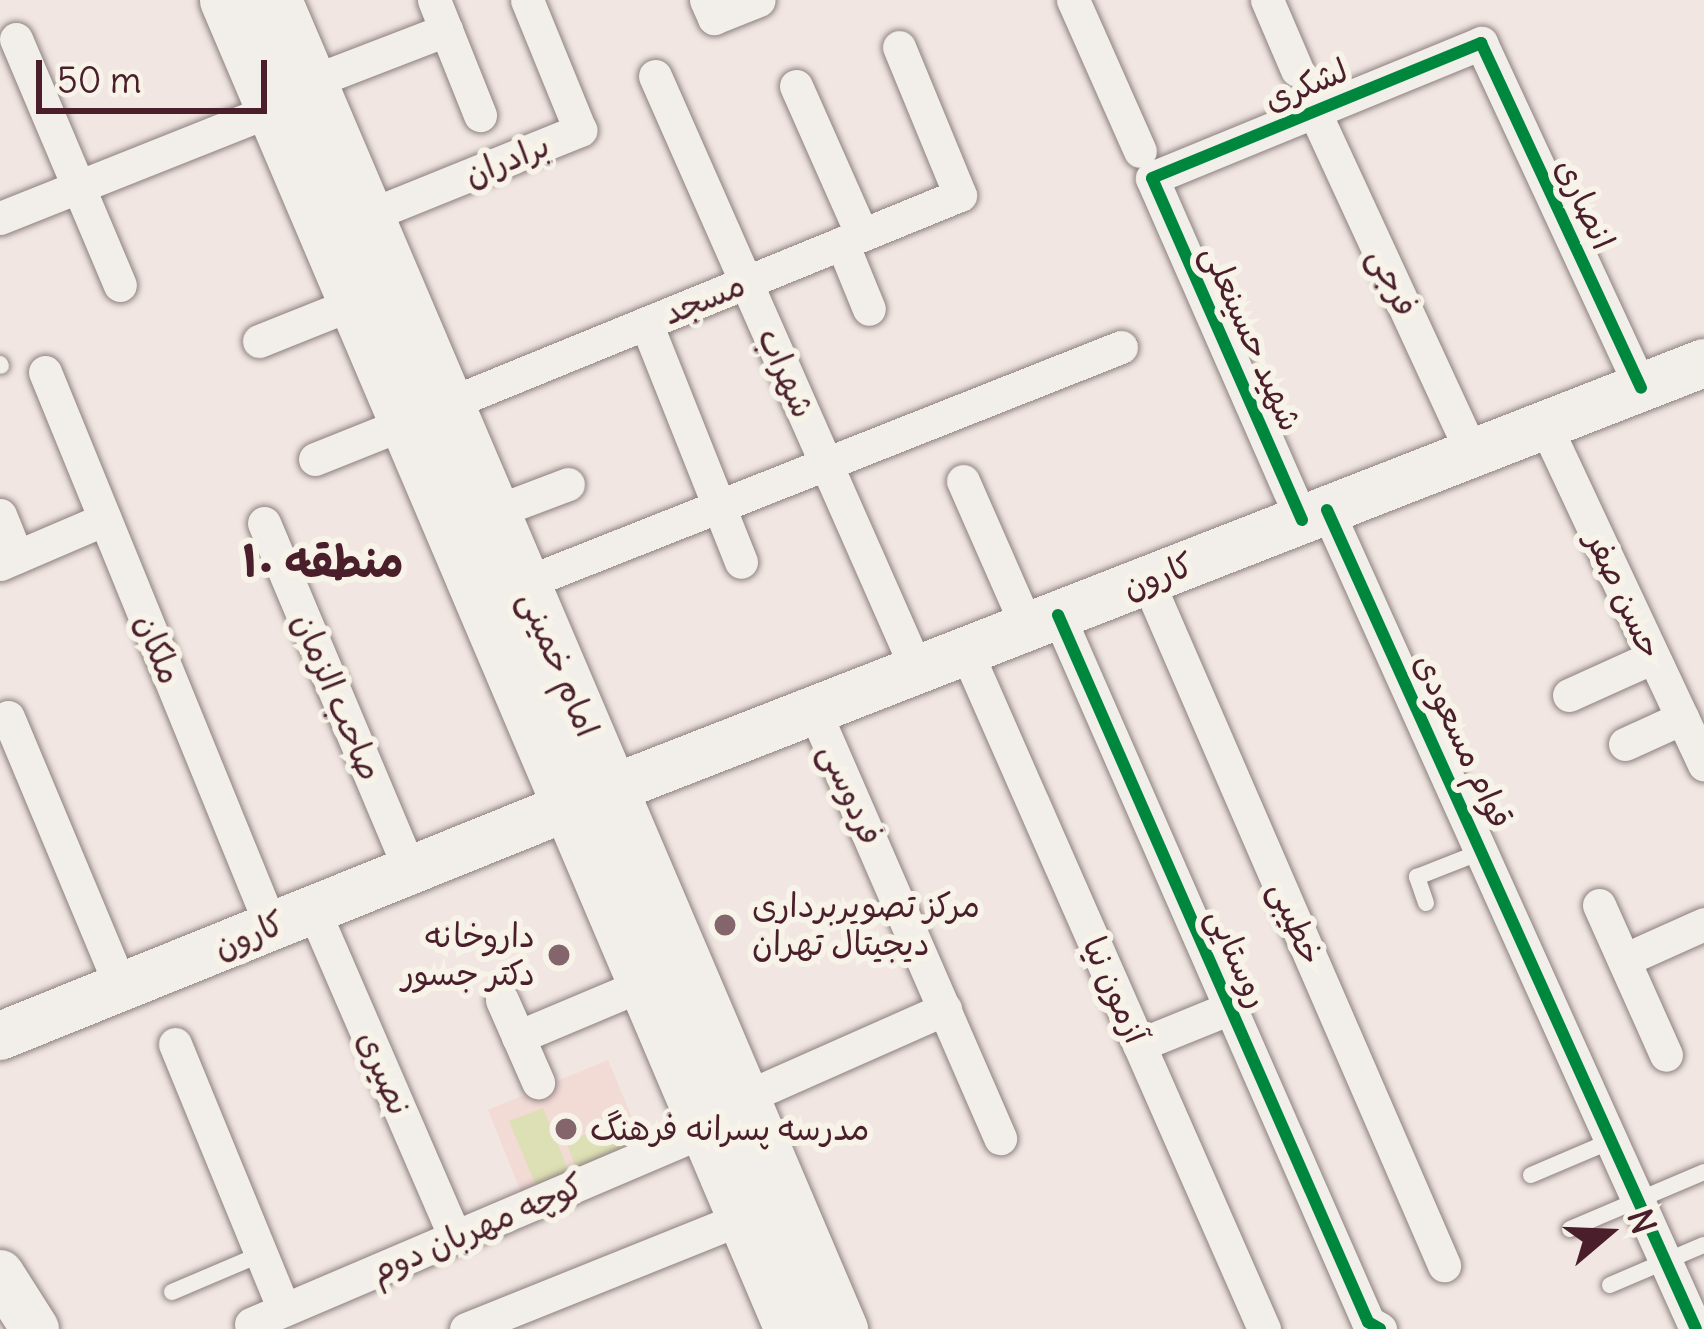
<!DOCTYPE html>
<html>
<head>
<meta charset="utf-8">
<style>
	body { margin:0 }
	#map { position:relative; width:1704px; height:1329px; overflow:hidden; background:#f1e6e1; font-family:Delius,"Playpen Sans Arabic",sans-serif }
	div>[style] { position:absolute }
	.built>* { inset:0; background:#f2dad5 }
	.green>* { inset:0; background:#dde0b4 }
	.roads { filter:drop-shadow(0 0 3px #8d8080) drop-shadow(0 0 3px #8d8080) }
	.service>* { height:16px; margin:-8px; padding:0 8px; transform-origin:8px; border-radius:8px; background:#f2efeb }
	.minor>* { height:33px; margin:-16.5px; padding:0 16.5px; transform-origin:16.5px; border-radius:16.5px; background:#f2efeb }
	.secondary>* { height:48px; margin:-24px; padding:0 24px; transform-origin:24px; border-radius:24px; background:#f2efeb }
	.primary>* { height:51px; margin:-25.5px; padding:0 25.5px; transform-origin:25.5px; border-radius:25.5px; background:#f2efeb }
	.cycleway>* { height:12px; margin:-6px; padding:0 6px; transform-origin:6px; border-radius:6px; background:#00873e }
	.dots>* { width:33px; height:33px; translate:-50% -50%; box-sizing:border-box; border:6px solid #f7f3e8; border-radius:50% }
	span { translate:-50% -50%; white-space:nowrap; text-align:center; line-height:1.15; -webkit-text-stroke:12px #f7f3e8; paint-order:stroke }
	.street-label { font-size:33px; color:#4a1f2b }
	.poi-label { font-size:33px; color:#4a1f2b }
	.left { translate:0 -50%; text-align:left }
	.right { translate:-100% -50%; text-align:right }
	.district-label { font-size:45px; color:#4a1f2b; font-weight:700 }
	.north { position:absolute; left:1548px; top:1173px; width:120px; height:120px; -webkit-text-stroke:9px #f7f3e8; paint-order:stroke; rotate:71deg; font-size:33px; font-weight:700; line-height:48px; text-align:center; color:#4a1f2b }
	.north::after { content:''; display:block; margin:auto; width:42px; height:54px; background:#4a1f2b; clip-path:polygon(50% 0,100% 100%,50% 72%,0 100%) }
	.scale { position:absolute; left:36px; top:60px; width:231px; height:54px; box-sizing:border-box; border:6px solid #4a1f2b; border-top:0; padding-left:15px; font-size:36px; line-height:42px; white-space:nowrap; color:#4a1f2b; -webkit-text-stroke:9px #f7f3e8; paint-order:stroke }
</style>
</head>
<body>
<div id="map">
	<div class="built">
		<div style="clip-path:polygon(608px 1060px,644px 1147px,523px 1197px,488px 1110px)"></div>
	</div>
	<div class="green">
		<div style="clip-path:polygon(543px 1108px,569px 1172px,536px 1186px,509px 1121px)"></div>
		<div style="clip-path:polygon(619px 1122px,630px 1149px,577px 1170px,566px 1142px)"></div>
	</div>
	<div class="roads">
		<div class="service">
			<div style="left:0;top:364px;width:2px;rotate:63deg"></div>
			<div style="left:1426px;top:903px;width:28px;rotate:-109deg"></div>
			<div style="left:1417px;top:877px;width:71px;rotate:-21.5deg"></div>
			<div style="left:1531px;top:1175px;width:89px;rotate:-23.1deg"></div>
			<div style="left:1570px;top:1229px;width:146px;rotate:-23deg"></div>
			<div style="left:1610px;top:1285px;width:102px;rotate:-23.1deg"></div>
			<div style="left:172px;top:1292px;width:97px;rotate:-23.1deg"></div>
		</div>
		<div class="minor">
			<div style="left:434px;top:0;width:124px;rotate:68.2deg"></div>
			<div style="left:706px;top:0;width:20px;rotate:66deg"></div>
			<div style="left:714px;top:18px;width:48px;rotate:-21.8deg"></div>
			<div style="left:1073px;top:0;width:165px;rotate:66.1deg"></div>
			<div style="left:1267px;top:0;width:76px;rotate:66.8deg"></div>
			<div style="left:16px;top:39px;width:267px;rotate:67.1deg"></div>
			<div style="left:655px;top:76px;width:649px;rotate:66.2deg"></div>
			<div style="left:311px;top:82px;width:145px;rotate:-21.1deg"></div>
			<div style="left:796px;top:86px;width:163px;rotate:66.1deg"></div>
			<div style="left:1314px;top:111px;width:377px;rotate:65.2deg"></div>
			<div style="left:370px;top:215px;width:227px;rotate:-22deg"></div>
			<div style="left:580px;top:130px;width:140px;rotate:-112.2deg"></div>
			<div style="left:0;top:218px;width:293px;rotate:-21.7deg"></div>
			<div style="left:842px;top:243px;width:71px;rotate:67.8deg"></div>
			<div style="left:646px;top:323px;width:257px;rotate:68.3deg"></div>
			<div style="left:259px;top:341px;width:102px;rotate:-21.8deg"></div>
			<div style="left:45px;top:372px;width:598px;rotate:67.81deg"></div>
			<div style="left:448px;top:404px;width:553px;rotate:-22.21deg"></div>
			<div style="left:960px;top:195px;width:160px;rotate:-112.4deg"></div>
			<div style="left:1545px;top:425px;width:375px;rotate:64.9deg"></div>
			<div style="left:315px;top:459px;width:97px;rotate:-21.8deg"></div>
			<div style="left:963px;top:481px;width:159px;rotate:66.3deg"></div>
			<div style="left:1327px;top:510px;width:898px;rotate:65.75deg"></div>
			<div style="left:494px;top:512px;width:79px;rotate:-20.7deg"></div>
			<div style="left:0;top:515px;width:45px;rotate:68deg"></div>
			<div style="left:1302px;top:520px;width:373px;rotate:-113.7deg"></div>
			<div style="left:1152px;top:178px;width:356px;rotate:-22.3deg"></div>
			<div style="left:1481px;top:43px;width:380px;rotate:65.1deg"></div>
			<div style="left:264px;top:523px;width:376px;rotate:67.2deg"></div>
			<div style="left:0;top:564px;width:114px;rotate:-23.2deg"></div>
			<div style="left:1147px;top:580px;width:747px;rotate:66.56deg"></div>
			<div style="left:525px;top:583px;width:641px;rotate:-21.6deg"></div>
			<div style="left:1058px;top:615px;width:772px;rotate:66.32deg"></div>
			<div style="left:1368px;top:1322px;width:14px;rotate:30deg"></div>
			<div style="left:966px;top:651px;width:741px;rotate:66.27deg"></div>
			<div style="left:1569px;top:695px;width:92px;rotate:-24.3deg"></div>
			<div style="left:814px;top:710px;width:467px;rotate:66.5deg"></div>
			<div style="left:8px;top:717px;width:293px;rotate:67.3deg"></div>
			<div style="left:1625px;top:744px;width:63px;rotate:-24.5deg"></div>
			<div style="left:1599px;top:905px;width:164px;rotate:65.9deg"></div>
			<div style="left:313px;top:909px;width:357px;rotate:66.6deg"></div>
			<div style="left:1624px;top:960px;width:88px;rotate:-24.2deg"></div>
			<div style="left:502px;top:1000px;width:90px;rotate:66.3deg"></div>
			<div style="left:518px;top:1037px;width:134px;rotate:-22.8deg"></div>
			<div style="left:175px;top:1044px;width:287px;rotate:67.7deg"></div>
			<div style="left:1139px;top:1045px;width:98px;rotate:-22.1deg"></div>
			<div style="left:744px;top:1098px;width:220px;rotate:-23.9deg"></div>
			<div style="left:251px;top:1324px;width:491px;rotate:-23.1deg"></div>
			<div style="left:466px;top:1329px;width:295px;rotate:-21.9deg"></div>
		</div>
		<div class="secondary">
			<div style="left:0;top:1036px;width:660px;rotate:-21.98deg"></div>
			<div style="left:612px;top:789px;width:1172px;rotate:-21.31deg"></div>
			<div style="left:0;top:1274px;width:65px;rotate:57.5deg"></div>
		</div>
		<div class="primary">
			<div style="left:225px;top:0;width:1444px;rotate:66.97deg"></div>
			<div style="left:276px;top:0;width:1445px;rotate:66.93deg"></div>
		</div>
	</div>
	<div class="cycleway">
		<div style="left:1327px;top:510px;width:898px;rotate:65.75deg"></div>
		<div style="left:1302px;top:520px;width:373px;rotate:-113.7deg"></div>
		<div style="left:1152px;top:178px;width:356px;rotate:-22.3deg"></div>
		<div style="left:1481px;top:43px;width:380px;rotate:65.1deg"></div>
		<div style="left:1058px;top:615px;width:772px;rotate:66.32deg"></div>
		<div style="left:1368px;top:1322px;width:14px;rotate:30deg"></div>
	</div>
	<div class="dots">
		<div style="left:725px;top:925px;background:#84656b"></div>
		<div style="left:559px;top:955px;background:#84656b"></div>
		<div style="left:566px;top:1129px;background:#84656b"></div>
	</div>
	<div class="street-label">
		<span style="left:1306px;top:85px;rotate:-22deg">لشکری</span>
		<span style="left:507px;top:160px;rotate:-22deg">برادران</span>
		<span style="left:1585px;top:204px;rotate:65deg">انصاری</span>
		<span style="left:1393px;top:282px;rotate:65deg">فرجی</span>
		<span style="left:704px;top:299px;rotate:-22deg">مسجد</span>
		<span style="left:1252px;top:338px;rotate:66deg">شهید حسینعلی</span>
		<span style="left:786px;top:373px;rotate:66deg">شهراب</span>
		<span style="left:1158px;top:576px;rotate:-21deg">کارون</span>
		<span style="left:1624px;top:595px;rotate:65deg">حسن صفر</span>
		<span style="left:158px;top:649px;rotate:68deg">ملکان</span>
		<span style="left:559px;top:664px;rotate:67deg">امام خمینی</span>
		<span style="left:337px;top:697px;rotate:67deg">صاحب الزمان</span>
		<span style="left:1463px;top:741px;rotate:65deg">قوام مسعودی</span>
		<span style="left:851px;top:794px;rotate:66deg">فردوسی</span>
		<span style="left:1296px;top:923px;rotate:67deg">خطیبی</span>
		<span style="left:249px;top:935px;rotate:-22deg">کارون</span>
		<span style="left:1238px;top:958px;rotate:66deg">روستایی</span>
		<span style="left:1115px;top:990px;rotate:66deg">آزمون نیا</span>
		<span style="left:384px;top:1073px;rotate:67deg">نصیری</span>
		<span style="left:477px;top:1228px;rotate:-23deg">کوچه مهربان دوم</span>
	</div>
	<div class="poi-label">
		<span class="left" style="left:752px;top:925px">مرکز تصویربرداری<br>دیجیتال تهران</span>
		<span class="right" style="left:535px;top:955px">داروخانه<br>دکتر جسور</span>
		<span class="left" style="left:590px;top:1129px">مدرسه پسرانه فرهنگ</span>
	</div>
	<div class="district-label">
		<span style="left:323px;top:562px">منطقه ۱۰</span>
	</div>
	<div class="north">N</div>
	<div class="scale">50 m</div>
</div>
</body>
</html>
